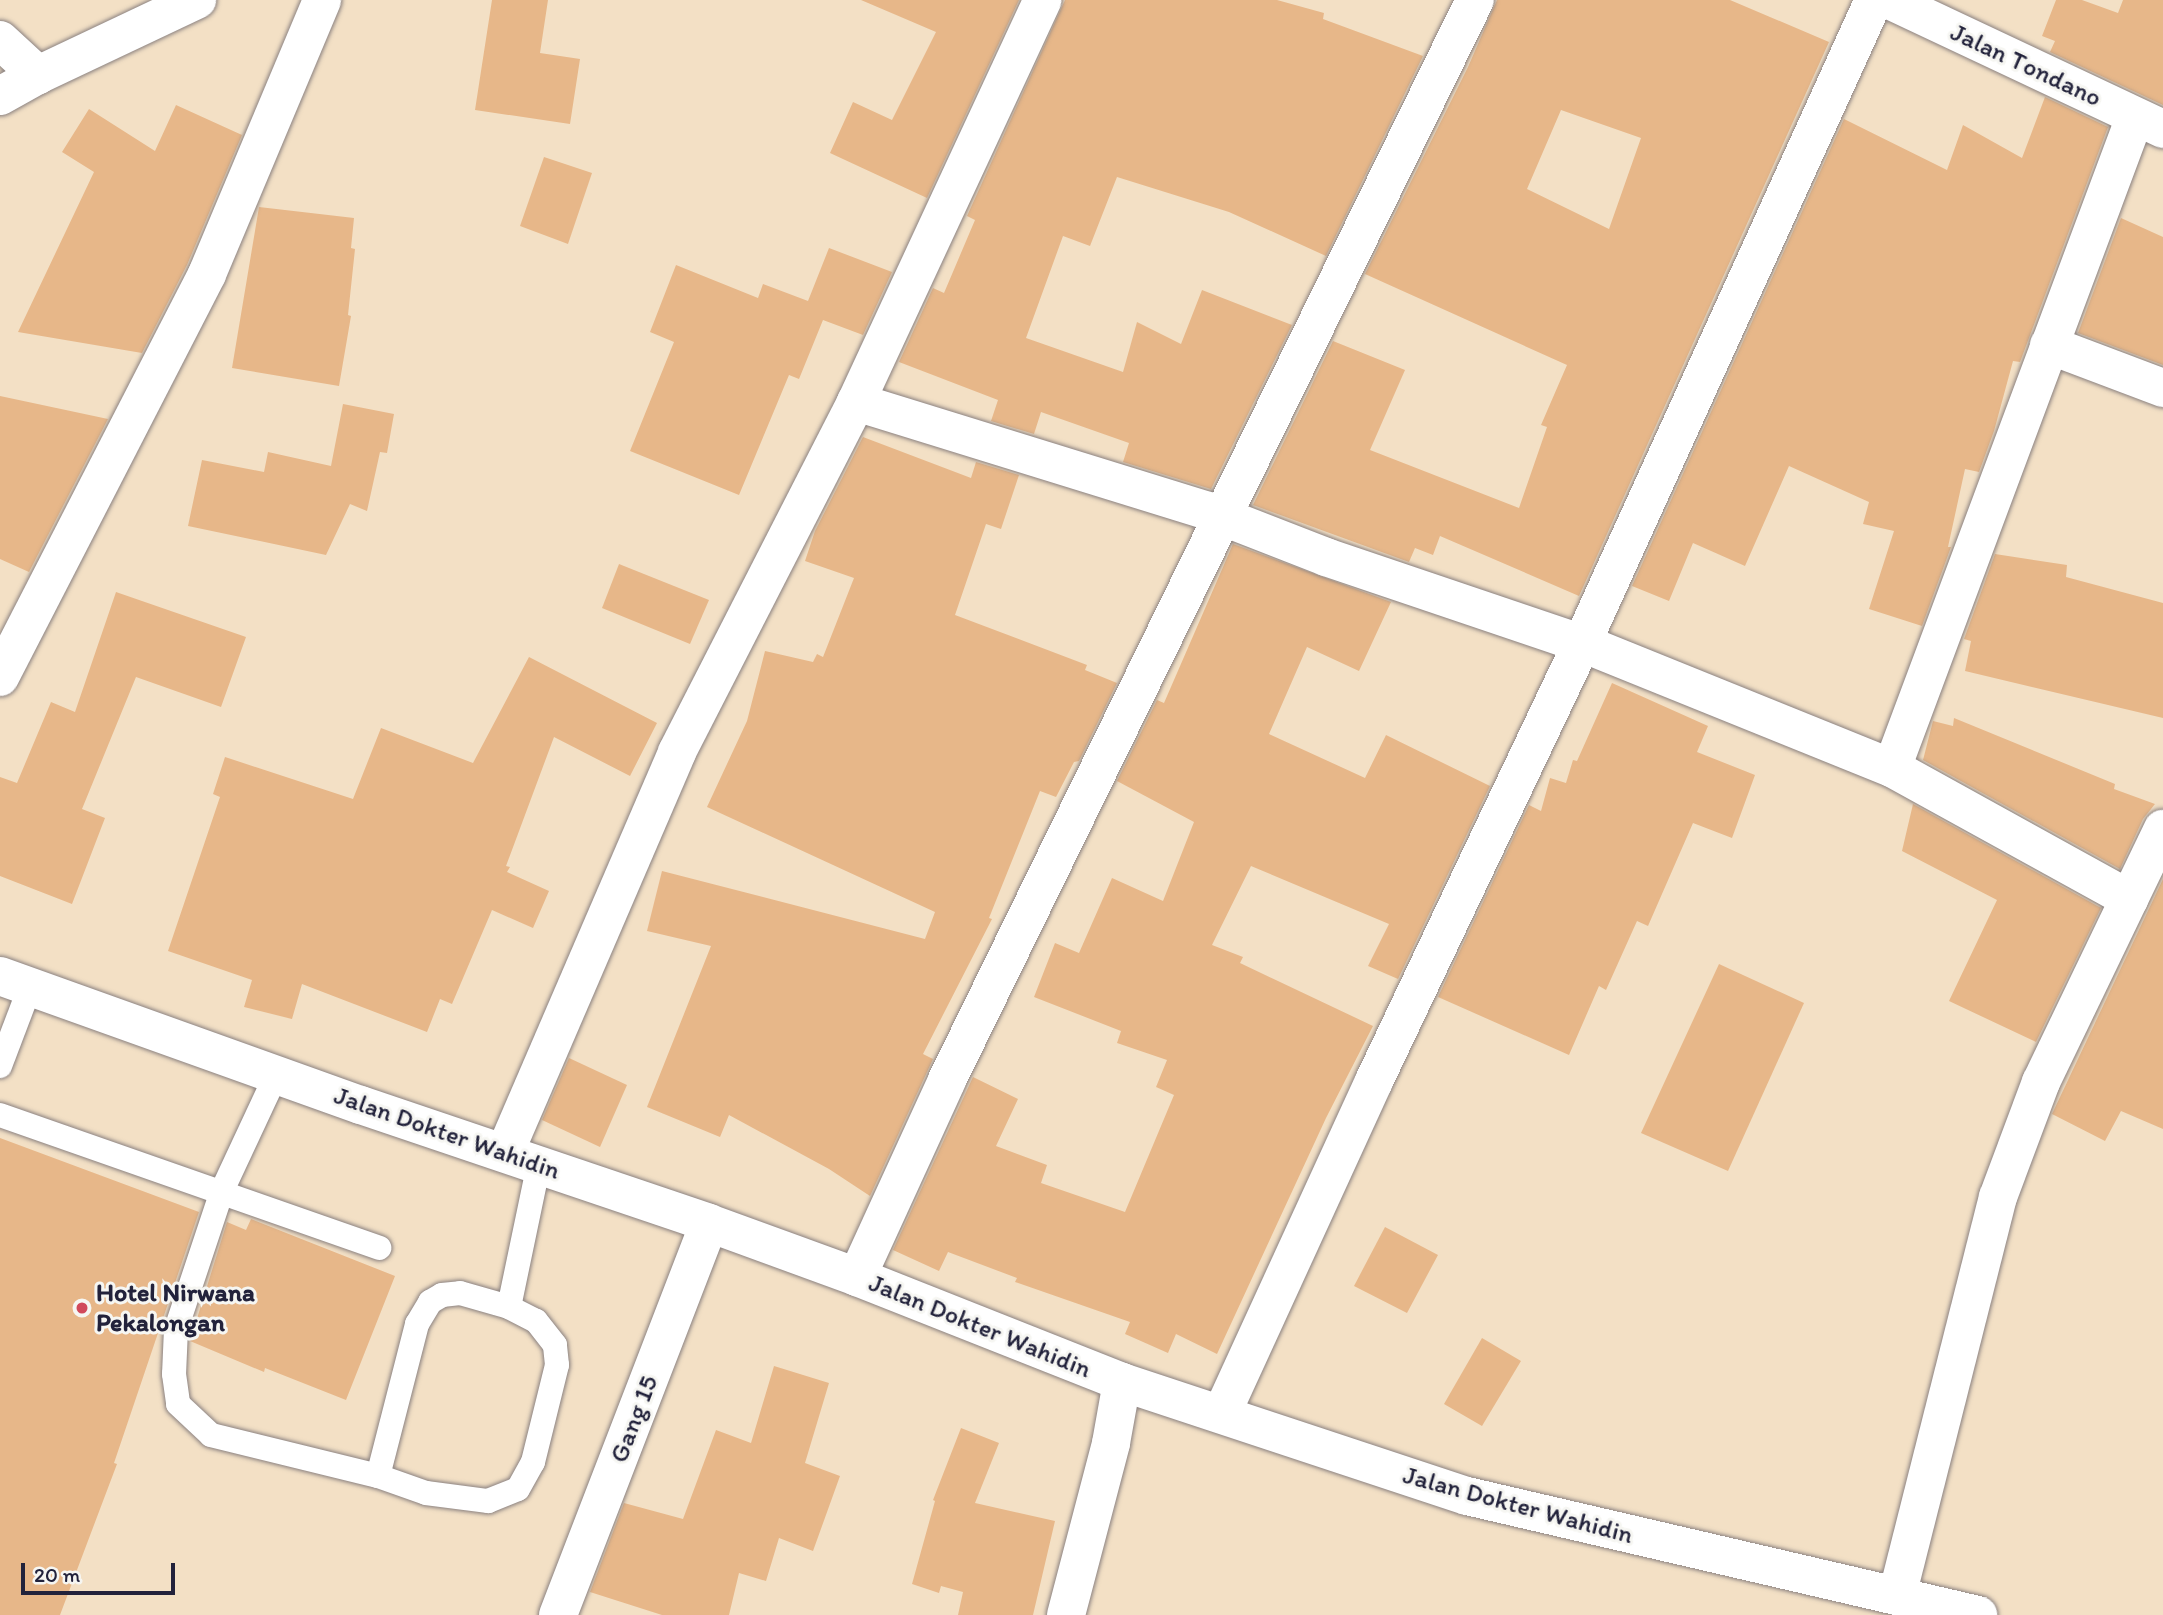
<!DOCTYPE html>
<html>
<head>
<meta charset="utf-8">
<style>
	body { margin:0 }
	#map { position:relative; width:2163px; height:1615px; overflow:hidden; background:#f3e0c5; font-family:Itim,sans-serif }
	div>[style] { position:absolute }
	.building>* { inset:0; background:#e7b789 }
	.roads { filter:drop-shadow(0 0 2px #8a8180) drop-shadow(0 0 2px #8a8180) }
	.service>* { height:24px; margin:-12px; padding:0 12px; transform-origin:12px; border-radius:12px; background:#fff }
	.minor>* { height:38px; margin:-19px; padding:0 19px; transform-origin:19px; border-radius:19px; background:#fff }
	.tertiary>* { height:38px; margin:-19px; padding:0 19px; transform-origin:19px; border-radius:19px; background:#fff }
	.dots>* { width:19px; height:19px; translate:-50% -50%; box-sizing:border-box; border:4px solid #f6f6f2; border-radius:50% }
	span { translate:-50% -50%; white-space:nowrap; text-align:center; line-height:1.15; -webkit-text-stroke:6px #f6f6f2; paint-order:stroke }
	.street-label { font-size:26px; color:#22223b }
	.poi-label { font-size:26px; color:#22223b; font-weight:700 }
	.left { translate:0 -50%; text-align:left }
	.scale { position:absolute; left:21px; top:1563px; width:154px; height:32px; box-sizing:border-box; border:4px solid #22223b; border-top:0; padding-left:9px; font-size:21px; line-height:24px; white-space:nowrap; color:#22223b; -webkit-text-stroke:5px #f6f6f2; paint-order:stroke }
</style>
</head>
<body>
<div id="map">
	<div class="building">
		<div style="clip-path:polygon(492px 0,548px 0,540px 53px,580px 59px,570px 124px,475px 110px)"></div>
		<div style="clip-path:polygon(861px 0,1019px 0,927px 198px,830px 153px,853px 102px,892px 120px,936px 32px)"></div>
		<div style="clip-path:polygon(1065px 0,1277px 0,1324px 13px,1323px 19px,1423px 56px,1326px 256px,1229px 212px,1117px 177px,1090px 246px,1063px 236px,1026px 338px,1123px 372px,1137px 322px,1181px 344px,1202px 290px,1292px 325px,1211px 489px,1123px 462px,1129px 443px,1041px 412px,1034px 434px,991px 421px,998px 400px,899px 362px,933px 288px,944px 293px,975px 220px,967px 216px)"></div>
		<div style="clip-path:polygon(evenodd,1497px 0,1730px 0,1829px 42px,1579px 596px,1440px 536px,1433px 555px,1415px 548px,1409px 562px,1253px 505px,1333px 341px,1405px 370px,1370px 450px,1519px 508px,1547px 427px,1541px 425px,1567px 365px,1365px 274px,1468px 67px,1497px 0,1561px 110px,1641px 138px,1609px 229px,1527px 189px,1561px 110px)"></div>
		<div style="clip-path:polygon(2056px 0,2082px 0,2118px 13px,2123px 0,2163px 0,2163px 105px,2050px 52px,2055px 41px,2042px 36px)"></div>
		<div style="clip-path:polygon(2045px 97px,2108px 127px,2020px 362px,2013px 361px,1994px 431px,1979px 472px,1965px 469px,1948px 547px,1951px 547px,1922px 626px,1869px 609px,1894px 531px,1863px 524px,1869px 502px,1789px 466px,1745px 566px,1693px 543px,1669px 601px,1632px 586px,1844px 119px,1947px 170px,1963px 125px,2022px 158px)"></div>
		<div style="clip-path:polygon(176px 105px,242px 135px,187px 265px,142px 353px,18px 332px,94px 172px,62px 152px,89px 109px,155px 151px)"></div>
		<div style="clip-path:polygon(544px 157px,592px 173px,568px 244px,520px 226px)"></div>
		<div style="clip-path:polygon(259px 207px,354px 218px,351px 248px,355px 249px,348px 315px,351px 316px,339px 386px,232px 368px)"></div>
		<div style="clip-path:polygon(2121px 218px,2163px 237px,2163px 365px,2078px 333px)"></div>
		<div style="clip-path:polygon(829px 248px,892px 272px,863px 335px,823px 320px,799px 379px,789px 375px,739px 495px,630px 451px,674px 342px,650px 332px,676px 265px,758px 298px,763px 284px,808px 301px)"></div>
		<div style="clip-path:polygon(0 396px,108px 419px,29px 572px,0 559px)"></div>
		<div style="clip-path:polygon(343px 404px,394px 414px,387px 453px,380px 452px,367px 511px,350px 504px,326px 555px,188px 526px,202px 460px,264px 472px,268px 452px,331px 466px)"></div>
		<div style="clip-path:polygon(863px 437px,971px 478px,976px 462px,1019px 475px,1001px 529px,986px 524px,955px 615px,1087px 665px,1085px 670px,1117px 683px,1079px 761px,1074px 762px,1056px 797px,1040px 791px,989px 918px,992px 919px,923px 1054px,933px 1059px,870px 1196px,829px 1169px,729px 1115px,720px 1137px,647px 1107px,711px 946px,647px 931px,662px 871px,925px 939px,935px 912px,707px 807px,747px 721px,765px 651px,813px 662px,817px 654px,823px 657px,854px 578px,805px 561px,815px 531px)"></div>
		<div style="clip-path:polygon(1233px 544px,1391px 602px,1359px 671px,1307px 647px,1269px 734px,1365px 778px,1386px 735px,1490px 786px,1398px 979px,1368px 966px,1389px 924px,1251px 866px,1212px 945px,1243px 957px,1240px 963px,1373px 1026px,1326px 1118px,1217px 1354px,1176px 1334px,1168px 1353px,1125px 1334px,1130px 1322px,1015px 1282px,1017px 1278px,948px 1252px,939px 1271px,893px 1250px,973px 1077px,1018px 1099px,996px 1146px,1047px 1165px,1041px 1183px,1125px 1212px,1174px 1095px,1156px 1087px,1167px 1060px,1117px 1043px,1121px 1031px,1034px 997px,1055px 943px,1079px 953px,1112px 878px,1163px 901px,1194px 822px,1117px 781px,1157px 700px,1164px 703px)"></div>
		<div style="clip-path:polygon(1995px 554px,2067px 565px,2066px 577px,2163px 603px,2163px 718px,1965px 671px,1971px 641px,1964px 639px)"></div>
		<div style="clip-path:polygon(619px 564px,709px 600px,690px 644px,602px 608px)"></div>
		<div style="clip-path:polygon(116px 592px,246px 637px,221px 707px,136px 677px,82px 809px,105px 818px,72px 904px,0 876px,0 777px,17px 783px,51px 702px,75px 712px)"></div>
		<div style="clip-path:polygon(529px 657px,657px 723px,630px 776px,554px 737px,506px 866px,510px 867px,507px 872px,549px 891px,533px 928px,492px 910px,452px 1004px,440px 999px,427px 1032px,302px 984px,292px 1019px,244px 1007px,252px 980px,168px 951px,220px 797px,213px 794px,225px 757px,353px 799px,381px 728px,473px 763px)"></div>
		<div style="clip-path:polygon(1612px 683px,1708px 726px,1697px 752px,1755px 775px,1732px 838px,1693px 823px,1648px 926px,1637px 921px,1606px 990px,1599px 986px,1569px 1055px,1438px 997px,1529px 805px,1541px 811px,1550px 778px,1566px 783px,1573px 760px,1577px 761px)"></div>
		<div style="clip-path:polygon(1954px 718px,2115px 784px,2114px 789px,2155px 804px,2143px 819px,2120px 869px,1923px 760px,1933px 721px,1953px 726px)"></div>
		<div style="clip-path:polygon(1913px 804px,2101px 908px,2036px 1042px,1949px 1001px,1997px 900px,1902px 851px)"></div>
		<div style="clip-path:polygon(2163px 879px,2163px 1129px,2121px 1111px,2105px 1141px,2052px 1114px)"></div>
		<div style="clip-path:polygon(1719px 964px,1804px 1003px,1728px 1171px,1641px 1133px)"></div>
		<div style="clip-path:polygon(569px 1058px,627px 1085px,600px 1147px,542px 1120px)"></div>
		<div style="clip-path:polygon(0 1138px,199px 1212px,114px 1463px,117px 1464px,60px 1615px,0 1615px)"></div>
		<div style="clip-path:polygon(251px 1219px,395px 1276px,346px 1400px,265px 1368px,264px 1372px,190px 1341px,227px 1222px,246px 1230px)"></div>
		<div style="clip-path:polygon(1385px 1227px,1438px 1255px,1407px 1313px,1354px 1286px)"></div>
		<div style="clip-path:polygon(1482px 1338px,1521px 1361px,1482px 1426px,1444px 1404px)"></div>
		<div style="clip-path:polygon(774px 1366px,829px 1383px,805px 1463px,840px 1476px,813px 1551px,779px 1538px,766px 1581px,739px 1573px,729px 1615px,662px 1615px,590px 1592px,624px 1503px,683px 1519px,716px 1430px,751px 1443px)"></div>
		<div style="clip-path:polygon(961px 1428px,999px 1443px,975px 1503px,1055px 1521px,1033px 1615px,958px 1615px,963px 1592px,941px 1586px,939px 1593px,912px 1584px,935px 1501px,933px 1500px)"></div>
	</div>
	<div class="roads">
		<div class="service">
			<div style="left:0;top:1066px;width:85px;rotate:-69.2deg"></div>
			<div style="left:277px;top:1073px;width:130px;rotate:115deg"></div>
			<div style="left:222px;top:1191px;width:145px;rotate:108.4deg"></div>
			<div style="left:176px;top:1329px;width:45px;rotate:92.5deg"></div>
			<div style="left:174px;top:1374px;width:30px;rotate:82deg"></div>
			<div style="left:178px;top:1404px;width:45px;rotate:43.2deg"></div>
			<div style="left:211px;top:1435px;width:172px;rotate:13.8deg"></div>
			<div style="left:378px;top:1476px;width:51px;rotate:19.5deg"></div>
			<div style="left:426px;top:1493px;width:63px;rotate:7.4deg"></div>
			<div style="left:488px;top:1501px;width:32px;rotate:-22deg"></div>
			<div style="left:518px;top:1489px;width:31px;rotate:-61deg"></div>
			<div style="left:533px;top:1462px;width:100px;rotate:-76.1deg"></div>
			<div style="left:557px;top:1365px;width:20px;rotate:-96deg"></div>
			<div style="left:555px;top:1345px;width:31px;rotate:-128deg"></div>
			<div style="left:536px;top:1321px;width:30px;rotate:-153deg"></div>
			<div style="left:509px;top:1307px;width:146px;rotate:-78.2deg"></div>
			<div style="left:0;top:1115px;width:402px;rotate:19.3deg"></div>
			<div style="left:378px;top:1476px;width:157px;rotate:-75.6deg"></div>
			<div style="left:417px;top:1324px;width:26px;rotate:-59deg"></div>
			<div style="left:430px;top:1302px;width:14px;rotate:-30deg"></div>
			<div style="left:442px;top:1295px;width:18px;rotate:-6deg"></div>
			<div style="left:460px;top:1293px;width:51px;rotate:15.9deg"></div>
		</div>
		<div class="minor">
			<div style="left:0;top:40px;width:52px;rotate:42.6deg"></div>
			<div style="left:2049px;top:345px;width:122px;rotate:20.7deg"></div>
			<div style="left:856px;top:402px;width:368px;rotate:17.2deg"></div>
			<div style="left:1208px;top:511px;width:127px;rotate:21.3deg"></div>
			<div style="left:1326px;top:557px;width:281px;rotate:18.7deg"></div>
			<div style="left:1592px;top:647px;width:323px;rotate:22deg"></div>
			<div style="left:1892px;top:768px;width:271px;rotate:28.9deg"></div>
			<div style="left:0;top:677px;width:453px;rotate:-62.8deg"></div>
			<div style="left:207px;top:274px;width:297px;rotate:-67.2deg"></div>
			<div style="left:1892px;top:768px;width:695px;rotate:-69.53deg"></div>
			<div style="left:505px;top:1152px;width:435px;rotate:-66.7deg"></div>
			<div style="left:677px;top:752px;width:393px;rotate:-62.9deg"></div>
			<div style="left:856px;top:402px;width:443px;rotate:-65.1deg"></div>
			<div style="left:857px;top:1277px;width:217px;rotate:-65.4deg"></div>
			<div style="left:947px;top:1080px;width:1202px;rotate:-63.95deg"></div>
			<div style="left:1222px;top:1413px;width:365px;rotate:-65.4deg"></div>
			<div style="left:1374px;top:1081px;width:485px;rotate:-64.6deg"></div>
			<div style="left:1582px;top:643px;width:706px;rotate:-65.58deg"></div>
			<div style="left:1897px;top:1596px;width:412px;rotate:-75.8deg"></div>
			<div style="left:1998px;top:1197px;width:123px;rotate:-69.5deg"></div>
			<div style="left:2041px;top:1082px;width:281px;rotate:-64.3deg"></div>
			<div style="left:558px;top:1615px;width:420px;rotate:-68.9deg"></div>
			<div style="left:1066px;top:1615px;width:178px;rotate:-75.3deg"></div>
			<div style="left:1111px;top:1443px;width:62px;rotate:-79.8deg"></div>
		</div>
		<div class="tertiary">
			<div style="left:1889px;top:0;width:303px;rotate:25.2deg"></div>
			<div style="left:0;top:96px;width:43px;rotate:-28.9deg"></div>
			<div style="left:38px;top:75px;width:176px;rotate:-25.3deg"></div>
			<div style="left:0;top:976px;width:383px;rotate:19.7deg"></div>
			<div style="left:361px;top:1105px;width:367px;rotate:18.7deg"></div>
			<div style="left:709px;top:1223px;width:158px;rotate:20deg"></div>
			<div style="left:857px;top:1277px;width:285px;rotate:21.6deg"></div>
			<div style="left:1122px;top:1382px;width:363px;rotate:18.3deg"></div>
			<div style="left:1467px;top:1496px;width:525px;rotate:13.11deg"></div>
		</div>
	</div>
	<div class="dots">
		<div style="left:82px;top:1308px;background:#d1495b"></div>
	</div>
	<div class="street-label">
		<span style="left:2026px;top:65px;rotate:25deg">Jalan Tondano</span>
		<span style="left:447px;top:1133px;rotate:19deg">Jalan Dokter Wahidin</span>
		<span style="left:980px;top:1326px;rotate:22deg">Jalan Dokter Wahidin</span>
		<span style="left:634px;top:1419px;rotate:-69deg">Gang 15</span>
		<span style="left:1518px;top:1505px;rotate:15deg">Jalan Dokter Wahidin</span>
	</div>
	<div class="poi-label">
		<span class="left" style="left:96px;top:1308px">Hotel Nirwana<br>Pekalongan</span>
	</div>
	<div class="scale">20 m</div>
</div>
</body>
</html>
